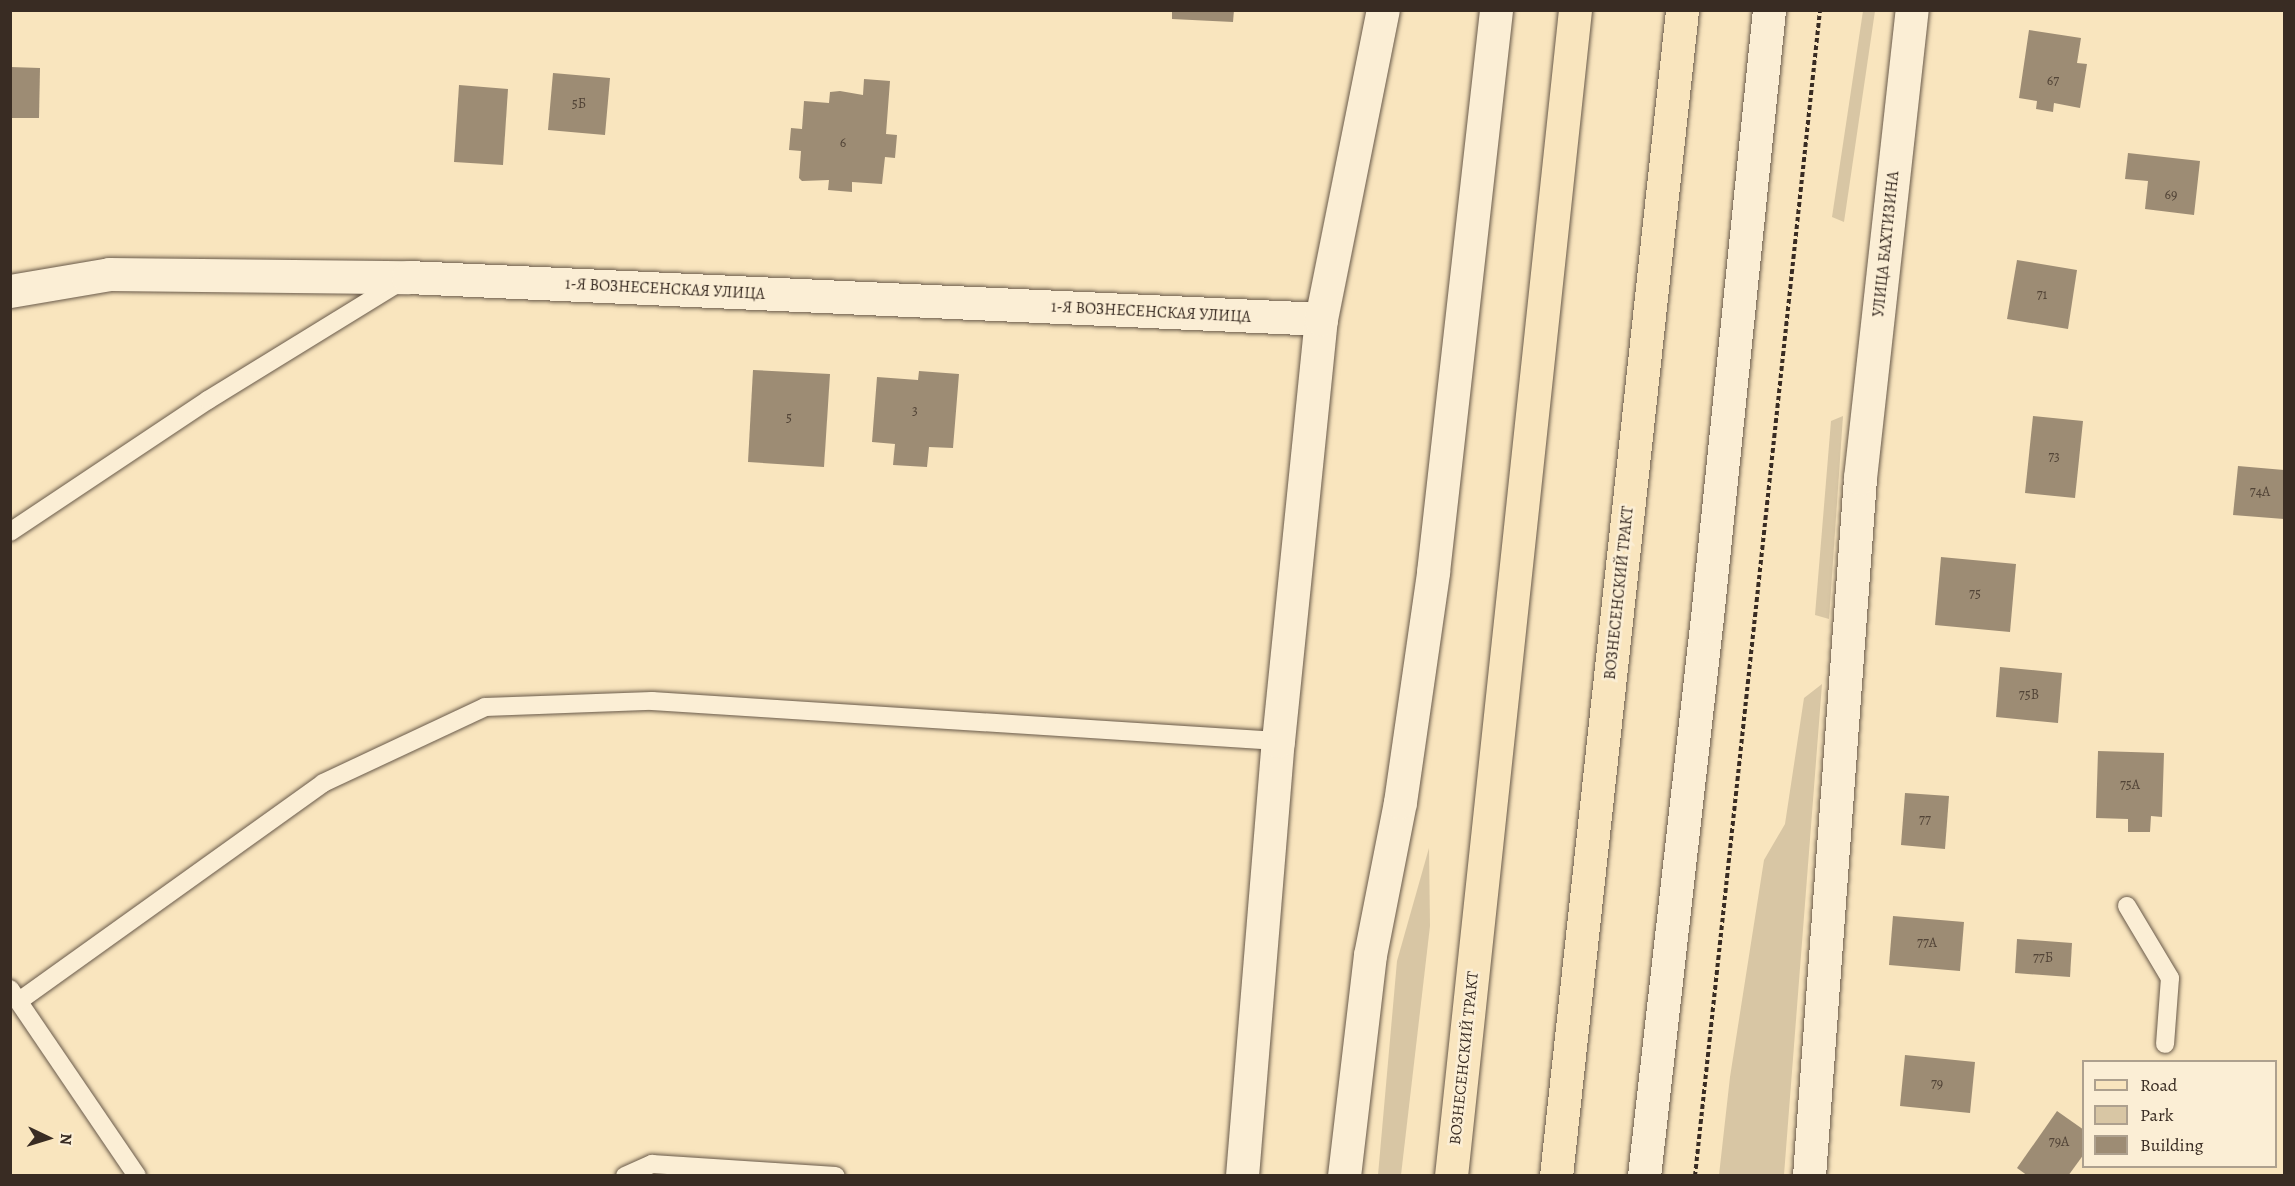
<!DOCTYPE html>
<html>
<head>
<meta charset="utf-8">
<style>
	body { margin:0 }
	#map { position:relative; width:2295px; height:1186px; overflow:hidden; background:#f9e5be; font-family:Alegreya,serif }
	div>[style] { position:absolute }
	.green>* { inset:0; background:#d8c6a4 }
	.building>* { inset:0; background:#9d8c74 }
	.path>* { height:4px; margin-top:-2px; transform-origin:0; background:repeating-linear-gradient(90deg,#392c23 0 4.5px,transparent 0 7.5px) }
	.roads { filter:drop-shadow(0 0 2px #695a4a) drop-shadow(0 0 2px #695a4a) }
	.lane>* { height:18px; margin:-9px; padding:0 9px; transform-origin:9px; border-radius:9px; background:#fbeed5 }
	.street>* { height:33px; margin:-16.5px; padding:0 16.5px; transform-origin:16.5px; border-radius:16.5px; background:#fbeed5 }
	.primary>* { height:33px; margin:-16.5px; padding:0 16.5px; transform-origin:16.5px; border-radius:16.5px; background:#f9e5be }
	span { translate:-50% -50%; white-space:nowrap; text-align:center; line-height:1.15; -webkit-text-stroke:5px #fbeed5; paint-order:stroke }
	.number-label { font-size:14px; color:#524437 }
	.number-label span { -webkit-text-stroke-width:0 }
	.street-label { font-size:16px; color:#392c23 }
	.frame { position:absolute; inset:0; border:12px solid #392c23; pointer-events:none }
	.legend { position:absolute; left:2082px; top:1060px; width:195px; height:108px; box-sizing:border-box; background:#fbeed5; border:2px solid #ada08e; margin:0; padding:8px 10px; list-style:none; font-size:18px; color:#392c23 }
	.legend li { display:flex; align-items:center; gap:12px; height:30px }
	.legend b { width:30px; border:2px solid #ada08e }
	.north { position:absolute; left:18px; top:1108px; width:60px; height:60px; -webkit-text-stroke:4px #fbeed5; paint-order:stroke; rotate:94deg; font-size:16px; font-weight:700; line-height:24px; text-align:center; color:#392c23 }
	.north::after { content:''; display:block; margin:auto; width:21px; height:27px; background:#392c23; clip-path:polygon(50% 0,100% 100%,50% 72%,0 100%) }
</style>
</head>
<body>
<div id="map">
	<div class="green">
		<div style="clip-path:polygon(1863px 11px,1875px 11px,1844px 222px,1832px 217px)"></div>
		<div style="clip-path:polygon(1843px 416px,1829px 619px,1815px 615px,1831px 421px)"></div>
		<div style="clip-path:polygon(1822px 684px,1784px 1175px,1719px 1175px,1730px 1077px,1764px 860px,1785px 824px,1804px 698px)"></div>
		<div style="clip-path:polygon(1429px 848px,1430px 926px,1401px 1175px,1378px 1175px,1397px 961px)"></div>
	</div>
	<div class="building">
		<div style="clip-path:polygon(1172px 10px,1234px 10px,1233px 22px,1172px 19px)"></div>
		<div style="clip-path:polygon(2029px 30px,2081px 38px,2077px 63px,2087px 64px,2080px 108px,2054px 103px,2053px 112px,2036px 109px,2037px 101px,2019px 98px)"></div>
		<div style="clip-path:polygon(10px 67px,40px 68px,39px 118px,10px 118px)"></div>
		<div style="clip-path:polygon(553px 73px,610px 78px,605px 135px,548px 130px)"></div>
		<div style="clip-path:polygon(864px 79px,890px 81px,886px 134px,897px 135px,895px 158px,885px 157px,882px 184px,852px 182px,852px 192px,828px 190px,829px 180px,802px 181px,799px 178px,801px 151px,789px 150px,791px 128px,802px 129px,804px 101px,829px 103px,830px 92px,840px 91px,863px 95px)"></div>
		<div style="clip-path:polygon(459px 85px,508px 89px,503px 165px,454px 162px)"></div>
		<div style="clip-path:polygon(2128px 153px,2200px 161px,2194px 215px,2145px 209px,2148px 181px,2125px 179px)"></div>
		<div style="clip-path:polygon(2017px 260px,2077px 270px,2068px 329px,2007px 319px)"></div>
		<div style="clip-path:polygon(753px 370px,830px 374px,824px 467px,748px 462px)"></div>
		<div style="clip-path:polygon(919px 371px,959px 374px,953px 448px,929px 447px,927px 467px,893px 465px,895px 444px,872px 442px,877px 377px,918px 380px)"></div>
		<div style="clip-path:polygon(2033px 416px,2083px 421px,2075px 498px,2025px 493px)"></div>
		<div style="clip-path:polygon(2238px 466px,2284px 470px,2284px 519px,2233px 515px)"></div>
		<div style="clip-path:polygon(1941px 557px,2016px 564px,2010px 632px,1935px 625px)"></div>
		<div style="clip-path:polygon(2000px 667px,2062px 673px,2058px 723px,1996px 717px)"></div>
		<div style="clip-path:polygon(2098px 751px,2164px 753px,2162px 817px,2151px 816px,2150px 832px,2128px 832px,2128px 819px,2096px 818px)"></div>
		<div style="clip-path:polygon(1905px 793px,1949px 796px,1945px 849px,1901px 845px)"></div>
		<div style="clip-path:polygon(1893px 916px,1964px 922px,1960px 971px,1889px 965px)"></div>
		<div style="clip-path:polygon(2017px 939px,2072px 943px,2070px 977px,2015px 973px)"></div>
		<div style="clip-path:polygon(1905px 1055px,1975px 1062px,1970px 1113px,1900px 1106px)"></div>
		<div style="clip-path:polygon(2057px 1111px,2084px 1130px,2084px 1154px,2068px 1176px,2028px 1176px,2017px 1168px)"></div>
	</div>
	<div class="path">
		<div style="left:1695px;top:1176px;width:1173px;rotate:-83.88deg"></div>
	</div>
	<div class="roads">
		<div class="lane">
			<div style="left:10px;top:532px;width:238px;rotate:-33.7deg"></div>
			<div style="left:208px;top:400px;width:229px;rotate:-31.6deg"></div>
			<div style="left:2127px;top:906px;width:84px;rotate:59.2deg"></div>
			<div style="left:2170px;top:978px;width:66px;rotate:94.3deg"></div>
			<div style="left:10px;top:989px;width:226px;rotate:55.8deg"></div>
			<div style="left:19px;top:1001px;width:374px;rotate:-35.6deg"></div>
			<div style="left:323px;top:783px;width:179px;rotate:-25.1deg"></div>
			<div style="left:485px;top:707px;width:167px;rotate:-2.1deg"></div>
			<div style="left:652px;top:701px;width:627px;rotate:3.66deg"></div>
			<div style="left:625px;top:1176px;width:30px;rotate:-24deg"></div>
			<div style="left:652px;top:1164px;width:184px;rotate:3.7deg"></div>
		</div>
		<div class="street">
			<div style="left:10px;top:291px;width:100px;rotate:-9.7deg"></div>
			<div style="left:109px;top:274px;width:299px;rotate:0.6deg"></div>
			<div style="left:408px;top:277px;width:914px;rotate:2.63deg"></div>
			<div style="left:1242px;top:1176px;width:436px;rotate:-85.3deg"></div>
			<div style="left:1278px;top:741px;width:424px;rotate:-84.2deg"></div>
			<div style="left:1321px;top:319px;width:315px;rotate:-78.7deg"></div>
			<div style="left:1344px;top:1176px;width:223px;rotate:-83.3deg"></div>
			<div style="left:1370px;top:955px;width:156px;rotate:-78.9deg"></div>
			<div style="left:1400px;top:802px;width:232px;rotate:-81.8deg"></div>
			<div style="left:1433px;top:572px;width:566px;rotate:-83.6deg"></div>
			<div style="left:1644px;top:1176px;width:563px;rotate:-83.57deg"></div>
			<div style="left:1707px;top:617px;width:610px;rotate:-84.17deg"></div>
			<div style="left:1809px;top:1176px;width:700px;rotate:-85.82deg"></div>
			<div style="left:1860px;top:478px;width:471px;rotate:-83.7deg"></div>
		</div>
		<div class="primary">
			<div style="left:1451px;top:1176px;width:1173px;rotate:-83.93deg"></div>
			<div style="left:1556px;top:1176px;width:1173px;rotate:-83.83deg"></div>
		</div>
	</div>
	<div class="number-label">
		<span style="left:2053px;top:81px">67</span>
		<span style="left:579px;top:104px">5Б</span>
		<span style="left:843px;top:143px">6</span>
		<span style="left:2171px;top:195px">69</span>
		<span style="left:2042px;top:295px">71</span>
		<span style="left:915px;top:411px">3</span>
		<span style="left:789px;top:418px">5</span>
		<span style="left:2054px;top:457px">73</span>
		<span style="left:2260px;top:492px">74А</span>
		<span style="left:1975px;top:594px">75</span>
		<span style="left:2029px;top:695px">75В</span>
		<span style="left:2130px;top:785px">75А</span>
		<span style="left:1925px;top:820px">77</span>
		<span style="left:1927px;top:943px">77А</span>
		<span style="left:2043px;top:958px">77Б</span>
		<span style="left:1937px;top:1084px">79</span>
		<span style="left:2059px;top:1142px">79А</span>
	</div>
	<div class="street-label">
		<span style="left:1886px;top:244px;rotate:-84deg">УЛИЦА БАХТИЗИНА</span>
		<span style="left:665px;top:289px;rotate:3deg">1-Я ВОЗНЕСЕНСКАЯ УЛИЦА</span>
		<span style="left:1151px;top:312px;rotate:3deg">1-Я ВОЗНЕСЕНСКАЯ УЛИЦА</span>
		<span style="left:1619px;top:593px;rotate:-84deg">ВОЗНЕСЕНСКИЙ ТРАКТ</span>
		<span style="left:1464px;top:1058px;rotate:-84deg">ВОЗНЕСЕНСКИЙ ТРАКТ</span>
	</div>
	<div class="frame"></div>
	<ul class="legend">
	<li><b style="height:8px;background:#f9e5be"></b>Road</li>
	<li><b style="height:16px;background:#d8c6a4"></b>Park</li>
	<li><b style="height:16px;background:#9d8c74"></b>Building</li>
	</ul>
	<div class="north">N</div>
</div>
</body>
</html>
